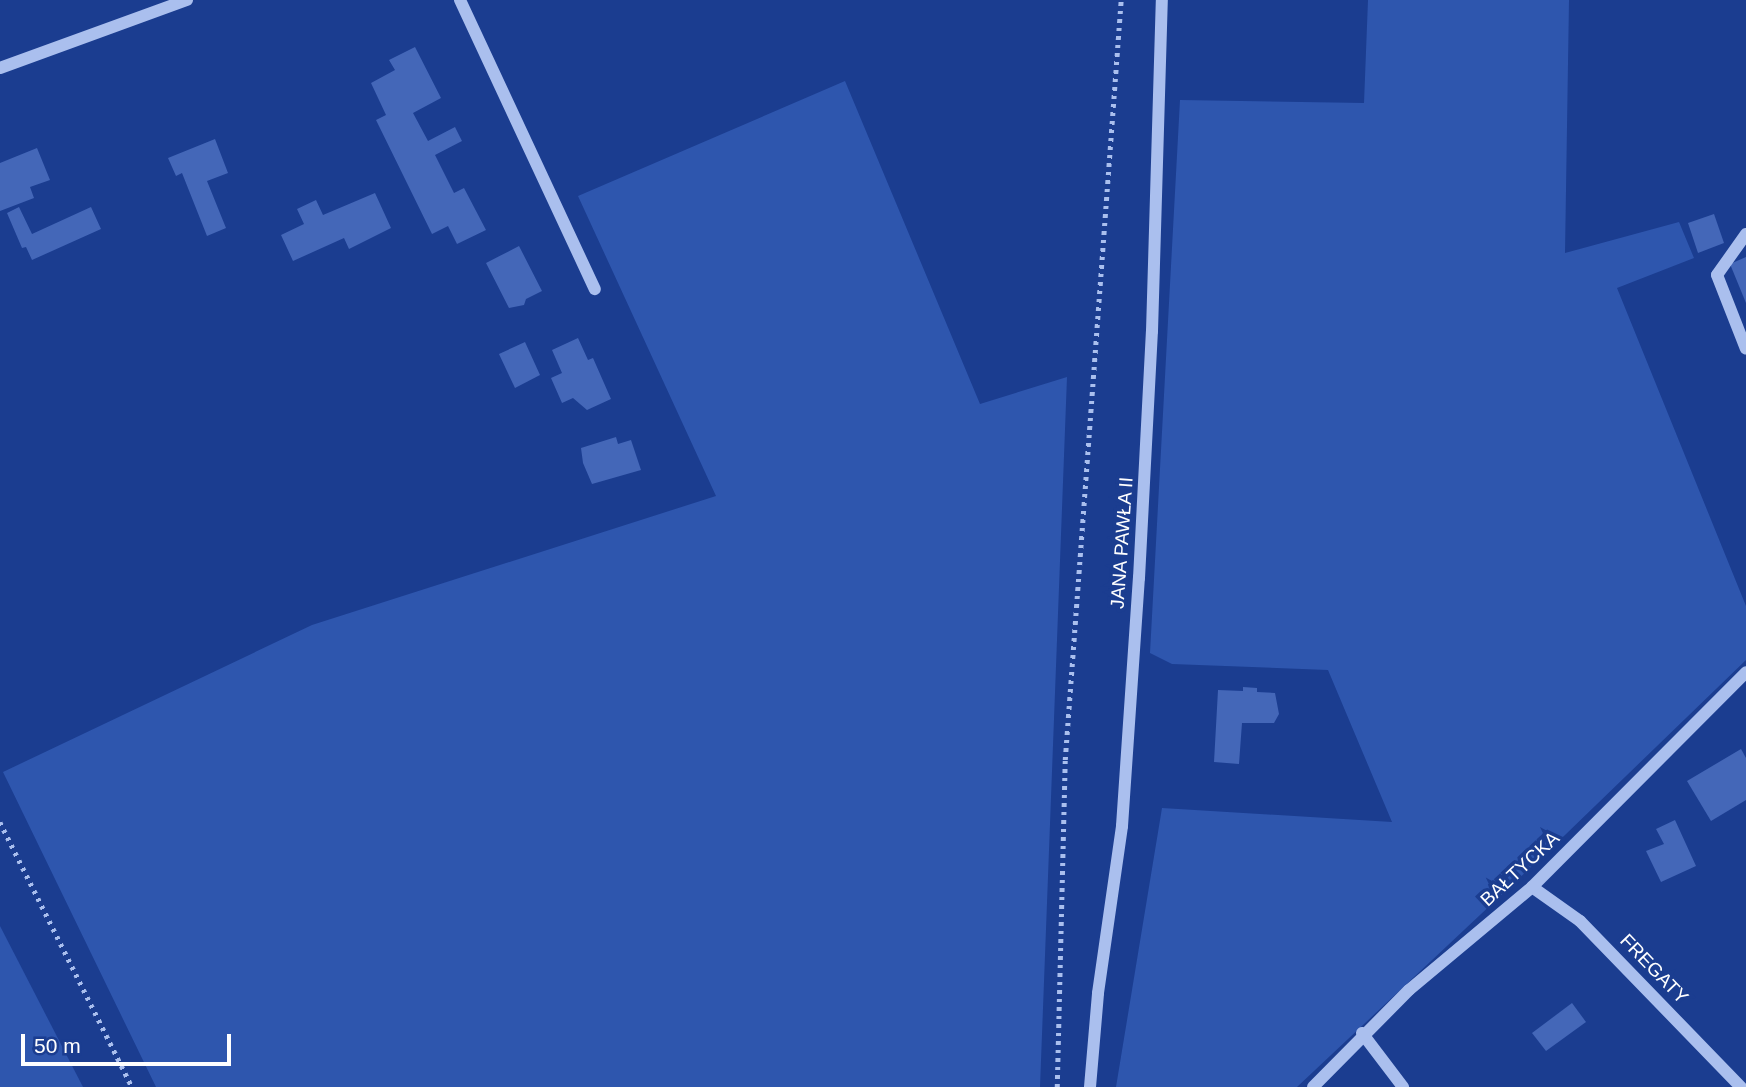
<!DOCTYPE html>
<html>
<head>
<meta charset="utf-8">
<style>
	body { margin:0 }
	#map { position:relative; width:1746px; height:1087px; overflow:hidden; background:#1b3d90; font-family:Arial,sans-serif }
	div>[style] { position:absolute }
	.green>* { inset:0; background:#2e56ae }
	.building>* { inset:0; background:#4467b8 }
	.path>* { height:4.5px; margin-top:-2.25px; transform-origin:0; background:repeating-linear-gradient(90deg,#aabfee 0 3.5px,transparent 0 8.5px) }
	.minor>* { height:12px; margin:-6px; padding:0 6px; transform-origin:6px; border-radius:6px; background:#aabfee }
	span { translate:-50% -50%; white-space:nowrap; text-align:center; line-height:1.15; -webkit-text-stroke:7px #1b3d90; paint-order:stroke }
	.street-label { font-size:19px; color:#fff }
	.scale { position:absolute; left:21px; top:1034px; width:210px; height:32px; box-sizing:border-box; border:4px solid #fff; border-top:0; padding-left:9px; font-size:21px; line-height:24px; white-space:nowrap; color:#fff; -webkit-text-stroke:5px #1b3d90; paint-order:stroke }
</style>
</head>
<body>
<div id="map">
	<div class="green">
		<div style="clip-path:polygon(1368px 0,1569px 0,1565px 253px,1679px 222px,1694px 258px,1617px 288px,1746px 606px,1746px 660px,1565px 835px,1297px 1087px,1116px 1087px,1162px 808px,1392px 822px,1328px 670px,1172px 664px,1150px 653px,1180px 100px,1364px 103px)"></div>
		<div style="clip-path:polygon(845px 81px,980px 404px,1067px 377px,1040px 1087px,156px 1087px,3px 772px,312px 625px,716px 496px,578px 196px)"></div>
		<div style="clip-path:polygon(0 926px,83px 1087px,0 1087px)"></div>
	</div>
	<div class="building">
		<div style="clip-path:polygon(415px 47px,441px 98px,413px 113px,428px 141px,455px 127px,462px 141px,435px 155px,454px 193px,464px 188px,486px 230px,457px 244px,448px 226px,432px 234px,376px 120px,386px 115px,371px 83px,395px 70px,389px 60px)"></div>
		<div style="clip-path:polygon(215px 139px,228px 173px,207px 181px,226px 228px,207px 236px,182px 173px,176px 176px,168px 158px)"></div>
		<div style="clip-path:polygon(37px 148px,50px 180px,30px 187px,34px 198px,0 211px,0 163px)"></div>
		<div style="clip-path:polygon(375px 193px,391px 228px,349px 249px,344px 238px,293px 261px,281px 235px,304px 224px,297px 209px,316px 200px,323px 215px)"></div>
		<div style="clip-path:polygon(19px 207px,32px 234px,91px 207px,101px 229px,32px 260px,26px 247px,22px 248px,7px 213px)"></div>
		<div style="clip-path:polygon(1714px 214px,1724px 243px,1698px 253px,1688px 223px)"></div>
		<div style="clip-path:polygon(519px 246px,542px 291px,526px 299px,524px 305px,509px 308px,486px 263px)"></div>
		<div style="clip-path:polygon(1746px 257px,1746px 303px,1730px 264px)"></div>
		<div style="clip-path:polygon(578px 338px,588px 360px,593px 358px,611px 399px,587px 410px,573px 398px,562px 403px,551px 378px,562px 373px,552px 350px)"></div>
		<div style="clip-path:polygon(525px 342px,540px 375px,515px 388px,499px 354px)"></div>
		<div style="clip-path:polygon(616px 437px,618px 444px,631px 440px,641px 470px,592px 484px,583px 463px,581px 448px)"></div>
		<div style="clip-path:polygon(1243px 687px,1257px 688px,1257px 692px,1275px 693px,1279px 714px,1274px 723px,1242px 723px,1239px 764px,1214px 762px,1218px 690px,1243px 691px)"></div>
		<div style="clip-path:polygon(1741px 749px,1746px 758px,1746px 800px,1711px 821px,1687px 781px)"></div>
		<div style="clip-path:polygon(1675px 820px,1696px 866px,1661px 882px,1646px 851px,1664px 844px,1656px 829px)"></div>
		<div style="clip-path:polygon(1572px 1003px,1586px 1022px,1546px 1051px,1532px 1033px)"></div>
	</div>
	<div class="path">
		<div style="left:0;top:822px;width:296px;rotate:63.5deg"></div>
		<div style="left:1057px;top:1087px;width:327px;rotate:-88.6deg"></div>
		<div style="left:1065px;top:760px;width:762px;rotate:-85.79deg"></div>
	</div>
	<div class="minor">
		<div style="left:460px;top:0;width:319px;rotate:65deg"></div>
		<div style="left:0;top:68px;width:199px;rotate:-20deg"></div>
		<div style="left:1746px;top:234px;width:50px;rotate:125.3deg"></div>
		<div style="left:1717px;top:275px;width:79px;rotate:68.6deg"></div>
		<div style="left:1532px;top:887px;width:59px;rotate:35.3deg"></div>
		<div style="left:1580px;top:921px;width:231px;rotate:45.9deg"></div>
		<div style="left:1362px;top:1033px;width:68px;rotate:52.8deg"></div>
		<div style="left:1090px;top:1087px;width:94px;rotate:-85.1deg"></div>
		<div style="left:1098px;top:993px;width:169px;rotate:-81.8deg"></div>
		<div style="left:1122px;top:826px;width:249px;rotate:-86.1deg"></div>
		<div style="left:1139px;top:578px;width:247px;rotate:-87deg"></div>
		<div style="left:1152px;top:331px;width:331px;rotate:-88.3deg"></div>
		<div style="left:1313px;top:1087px;width:136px;rotate:-45.3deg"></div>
		<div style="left:1409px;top:990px;width:160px;rotate:-39.9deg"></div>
		<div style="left:1532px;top:887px;width:303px;rotate:-45.1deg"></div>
	</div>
	<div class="street-label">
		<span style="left:1122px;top:543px;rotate:-86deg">JANA PAWŁA II</span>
		<span style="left:1520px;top:869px;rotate:-43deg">BAŁTYCKA</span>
		<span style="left:1654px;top:969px;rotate:46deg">FREGATY</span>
	</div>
	<div class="scale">50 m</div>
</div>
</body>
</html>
